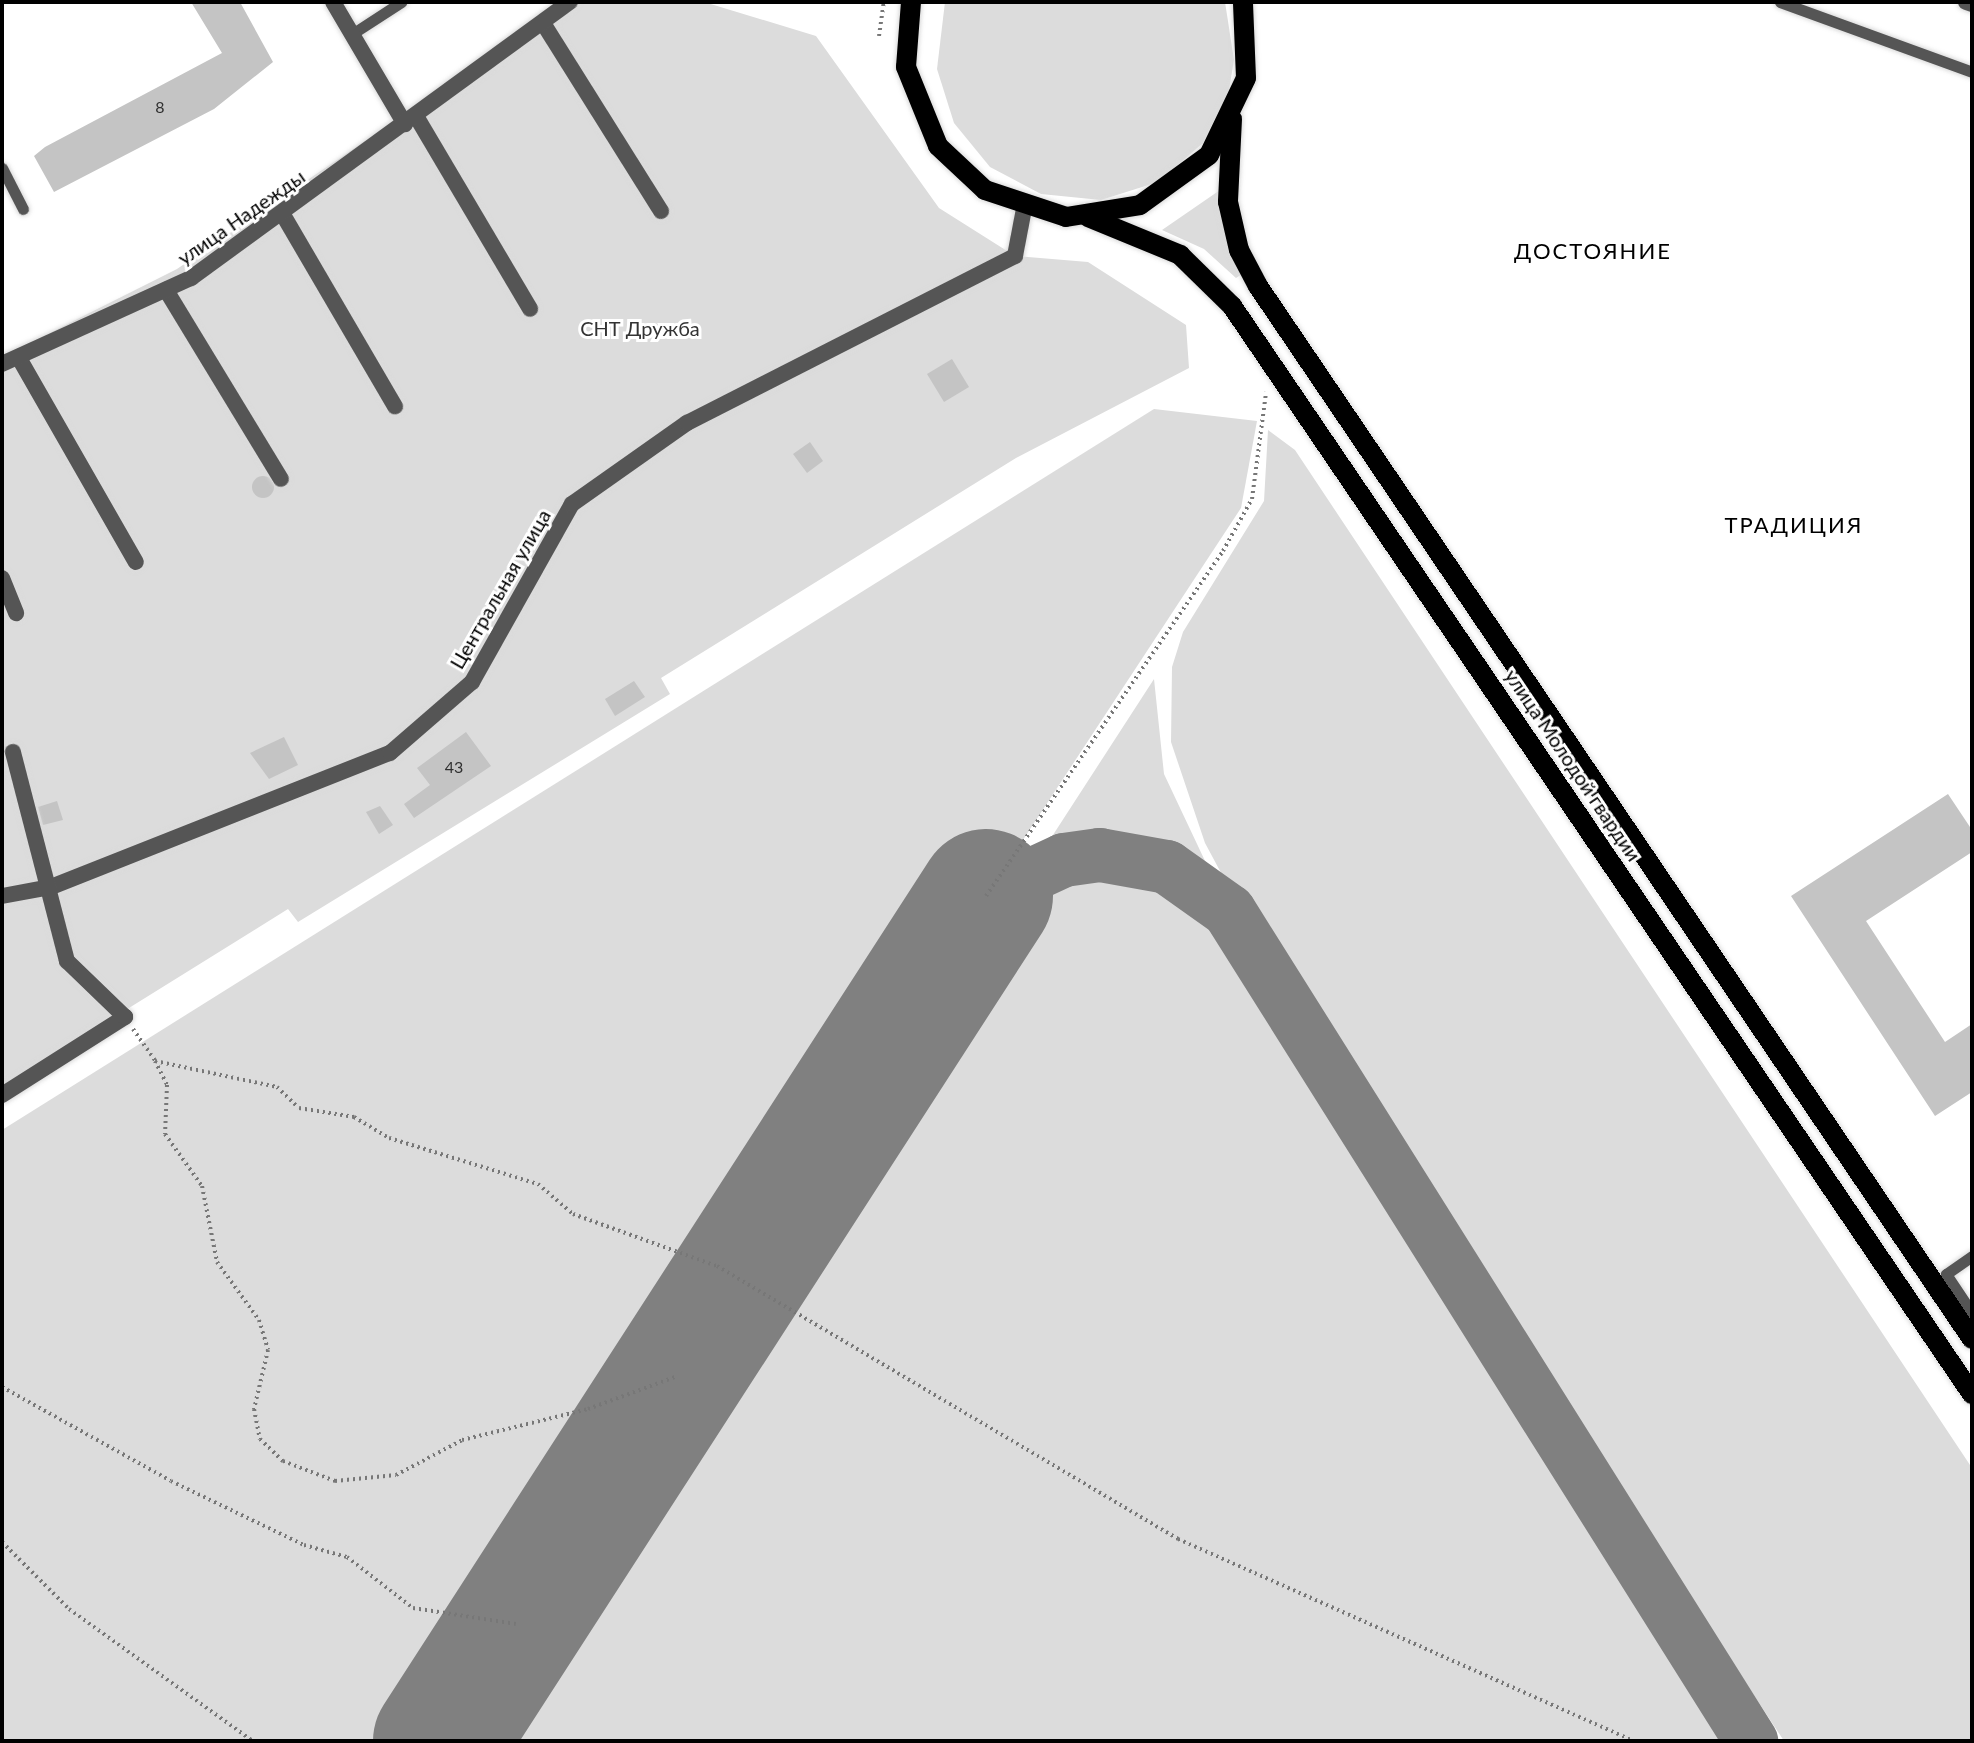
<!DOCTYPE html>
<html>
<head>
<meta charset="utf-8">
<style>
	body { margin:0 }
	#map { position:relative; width:1974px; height:1743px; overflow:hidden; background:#fff; font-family:Lato,sans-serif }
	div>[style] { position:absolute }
	.green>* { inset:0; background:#dcdcdc }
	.taxiway>* { height:54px; margin:-27px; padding:0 27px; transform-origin:27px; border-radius:27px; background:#808080 }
	.runway>* { height:134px; margin:-67px; padding:0 67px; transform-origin:67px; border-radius:67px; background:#808080 }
	.building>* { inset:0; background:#c4c4c4 }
	.round { border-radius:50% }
	.path>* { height:4px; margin-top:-2px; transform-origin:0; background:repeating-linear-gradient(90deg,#777 0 2px,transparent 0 6px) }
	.roads { filter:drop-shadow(0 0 2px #dbdbdb) drop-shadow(0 0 2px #dbdbdb) }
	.lane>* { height:11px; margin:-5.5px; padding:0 5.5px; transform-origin:5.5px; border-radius:5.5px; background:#555 }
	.street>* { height:16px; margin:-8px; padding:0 8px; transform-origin:8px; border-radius:8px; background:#555 }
	.primary>* { height:20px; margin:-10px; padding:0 10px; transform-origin:10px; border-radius:10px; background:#000 }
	span { translate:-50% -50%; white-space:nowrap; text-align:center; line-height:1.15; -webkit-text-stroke:6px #fff; paint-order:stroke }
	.number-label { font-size:16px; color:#313131 }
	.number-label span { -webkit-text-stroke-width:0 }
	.street-label { font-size:20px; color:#000 }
	.park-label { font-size:20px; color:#333 }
	.neighbourhood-label { font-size:22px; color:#000; letter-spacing:2px }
	.frame { position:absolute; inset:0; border:4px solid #000; pointer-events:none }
</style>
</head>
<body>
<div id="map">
	<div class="green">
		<div style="clip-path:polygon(569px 2px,704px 2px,816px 36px,939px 208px,1015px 256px,1088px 262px,1186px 325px,1189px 368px,1016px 458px,661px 678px,670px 694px,298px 922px,288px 909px,2px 1087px,2px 357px,177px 269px)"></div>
		<div style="clip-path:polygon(945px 2px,1225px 2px,1234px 60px,1229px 90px,1203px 143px,1158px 182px,1101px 200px,1041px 194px,990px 167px,954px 123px,937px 69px)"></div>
		<div style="clip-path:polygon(1223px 188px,1242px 274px,1236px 278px,1204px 249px,1162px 230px)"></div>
		<div style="clip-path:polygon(1154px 409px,1257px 421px,1241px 508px,431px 1741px,2px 1741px,2px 1130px)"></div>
		<div style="clip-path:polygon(1268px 430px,1295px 450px,1972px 1468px,1972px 1741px,1784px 1741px,1241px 910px,1205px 843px,1171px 742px,1172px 667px,1183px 632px,1264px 501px)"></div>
		<div style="clip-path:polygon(1154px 679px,1164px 774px,1214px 880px,1174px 856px,1131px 843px,1087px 841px,1040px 855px)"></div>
		<div style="clip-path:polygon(1111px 862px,1176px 880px,1219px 921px,1730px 1741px,464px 1741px,992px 928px,1042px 875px)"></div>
	</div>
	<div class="taxiway">
		<div style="left:986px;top:896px;width:86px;rotate:-24.8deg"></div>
		<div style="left:1064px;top:860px;width:36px;rotate:-8deg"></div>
		<div style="left:1100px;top:855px;width:68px;rotate:10.2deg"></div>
		<div style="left:1167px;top:867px;width:76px;rotate:35.4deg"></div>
		<div style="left:1229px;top:911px;width:981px;rotate:57.83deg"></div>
	</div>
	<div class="runway">
		<div style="left:440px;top:1741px;width:1006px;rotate:-57.13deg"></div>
	</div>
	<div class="building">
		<div style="clip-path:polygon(191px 2px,240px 2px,273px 62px,214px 109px,54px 192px,34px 156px,45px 147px,222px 53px)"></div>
		<div style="clip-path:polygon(952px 359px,969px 387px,944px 402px,927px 374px)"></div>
		<div style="clip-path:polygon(810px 442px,823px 461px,807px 473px,793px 454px)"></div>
		<div class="round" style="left:252px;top:476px;width:22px;height:22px"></div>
		<div style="clip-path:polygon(634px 681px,645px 697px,615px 716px,605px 699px)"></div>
		<div style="clip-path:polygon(466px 732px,491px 766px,414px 818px,404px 804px,430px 785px,417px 768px)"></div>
		<div style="clip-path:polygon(284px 737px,298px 765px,269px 779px,250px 753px)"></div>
		<div style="clip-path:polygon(1948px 794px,1972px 830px,1972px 852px,1866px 921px,1945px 1042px,1972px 1024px,1972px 1092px,1935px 1116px,1791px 896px)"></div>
		<div style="clip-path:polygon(57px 801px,63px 820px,43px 825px,38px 807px)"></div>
		<div style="clip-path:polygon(380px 806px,393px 825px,379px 834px,366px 812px)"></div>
	</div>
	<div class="path">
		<div style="left:879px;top:36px;width:34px;rotate:-82deg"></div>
		<div style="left:986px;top:896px;width:419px;rotate:-55.5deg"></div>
		<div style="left:1223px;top:551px;width:60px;rotate:-60.9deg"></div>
		<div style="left:1252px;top:499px;width:108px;rotate:-82.5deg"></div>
		<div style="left:133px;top:1029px;width:39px;rotate:55deg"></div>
		<div style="left:155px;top:1061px;width:125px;rotate:12deg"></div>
		<div style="left:277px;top:1087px;width:30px;rotate:44deg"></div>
		<div style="left:299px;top:1108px;width:56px;rotate:9.3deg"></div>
		<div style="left:354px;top:1117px;width:41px;rotate:31deg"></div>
		<div style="left:389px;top:1138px;width:156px;rotate:17.2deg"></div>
		<div style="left:538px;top:1184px;width:46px;rotate:40.6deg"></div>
		<div style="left:573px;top:1214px;width:153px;rotate:19.9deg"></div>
		<div style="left:717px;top:1266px;width:536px;rotate:30.63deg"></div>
		<div style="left:1178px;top:1539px;width:498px;rotate:23.9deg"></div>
		<div style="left:155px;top:1061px;width:27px;rotate:63deg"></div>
		<div style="left:167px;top:1085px;width:49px;rotate:92.3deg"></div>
		<div style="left:165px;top:1134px;width:64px;rotate:54.6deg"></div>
		<div style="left:202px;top:1186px;width:77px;rotate:78.8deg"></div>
		<div style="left:217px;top:1262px;width:72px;rotate:54.1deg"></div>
		<div style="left:259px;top:1320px;width:31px;rotate:73deg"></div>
		<div style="left:268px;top:1350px;width:61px;rotate:103.3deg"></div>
		<div style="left:254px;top:1409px;width:31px;rotate:79deg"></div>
		<div style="left:260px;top:1439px;width:32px;rotate:44deg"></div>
		<div style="left:283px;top:1461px;width:56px;rotate:21deg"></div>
		<div style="left:335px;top:1481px;width:61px;rotate:-5.6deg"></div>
		<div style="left:396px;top:1475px;width:75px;rotate:-27.9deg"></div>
		<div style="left:462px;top:1440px;width:130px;rotate:-13.8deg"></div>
		<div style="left:588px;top:1409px;width:93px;rotate:-20.2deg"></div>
		<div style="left:2px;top:1387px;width:193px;rotate:29.1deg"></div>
		<div style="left:171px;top:1481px;width:148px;rotate:25.7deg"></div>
		<div style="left:304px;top:1545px;width:45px;rotate:15.6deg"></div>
		<div style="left:347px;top:1557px;width:83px;rotate:37.7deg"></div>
		<div style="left:413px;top:1608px;width:104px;rotate:8.8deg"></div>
		<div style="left:2px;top:1542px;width:95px;rotate:45deg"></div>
		<div style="left:69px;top:1609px;width:226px;rotate:35.7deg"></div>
	</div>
	<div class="roads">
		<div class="lane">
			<div style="left:1780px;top:2px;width:204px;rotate:20deg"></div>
			<div style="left:352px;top:34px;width:59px;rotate:-33.1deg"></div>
			<div style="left:2px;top:168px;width:46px;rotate:62.9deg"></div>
			<div style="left:1972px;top:1256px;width:32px;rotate:145deg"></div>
			<div style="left:1946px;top:1274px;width:47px;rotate:56.3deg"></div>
		</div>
		<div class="street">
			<div style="left:333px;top:2px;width:142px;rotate:59.5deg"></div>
			<div style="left:1966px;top:2px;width:6px;rotate:18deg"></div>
			<div style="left:543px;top:23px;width:222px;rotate:57.9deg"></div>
			<div style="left:416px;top:116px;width:224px;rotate:59.4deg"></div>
			<div style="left:282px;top:213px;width:224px;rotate:59.7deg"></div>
			<div style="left:166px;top:290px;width:221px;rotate:58.7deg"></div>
			<div style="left:19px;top:358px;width:235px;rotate:60.2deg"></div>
			<div style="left:2px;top:364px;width:208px;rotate:-24.5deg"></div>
			<div style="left:191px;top:278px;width:469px;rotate:-36.1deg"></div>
			<div style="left:2px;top:578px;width:38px;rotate:68deg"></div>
			<div style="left:2px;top:896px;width:50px;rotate:-10.4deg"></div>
			<div style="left:51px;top:887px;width:365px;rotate:-21.6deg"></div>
			<div style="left:390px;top:753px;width:108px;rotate:-40.9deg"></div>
			<div style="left:472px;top:682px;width:204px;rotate:-60.7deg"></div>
			<div style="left:572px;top:504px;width:141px;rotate:-35.2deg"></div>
			<div style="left:687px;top:423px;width:368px;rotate:-27deg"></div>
			<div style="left:1015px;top:256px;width:48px;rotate:-79.2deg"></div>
			<div style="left:2px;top:1095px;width:146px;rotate:-32.4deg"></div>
			<div style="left:125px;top:1017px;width:81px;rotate:-136deg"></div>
			<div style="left:67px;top:961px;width:216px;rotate:-104.5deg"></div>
		</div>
		<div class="primary">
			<div style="left:911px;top:2px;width:65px;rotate:94.4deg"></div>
			<div style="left:906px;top:67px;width:85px;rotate:67.9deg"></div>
			<div style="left:938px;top:146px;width:64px;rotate:43.1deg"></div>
			<div style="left:985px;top:190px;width:85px;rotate:18.4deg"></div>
			<div style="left:1066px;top:217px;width:75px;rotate:-9.2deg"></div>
			<div style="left:1140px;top:205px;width:85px;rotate:-35.9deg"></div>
			<div style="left:1209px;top:155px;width:85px;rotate:-64.3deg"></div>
			<div style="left:1246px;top:78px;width:76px;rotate:-92.3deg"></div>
			<div style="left:1232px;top:119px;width:83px;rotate:92.8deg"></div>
			<div style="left:1228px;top:202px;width:49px;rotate:77.1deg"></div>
			<div style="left:1239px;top:250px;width:41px;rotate:62.2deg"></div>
			<div style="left:1258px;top:286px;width:1272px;rotate:55.86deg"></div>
			<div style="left:1088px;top:217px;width:100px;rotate:22.4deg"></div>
			<div style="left:1180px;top:255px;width:73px;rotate:44.4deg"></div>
			<div style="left:1232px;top:306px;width:1316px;rotate:55.78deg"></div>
		</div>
	</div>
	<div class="number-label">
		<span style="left:160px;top:107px">8</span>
		<span style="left:454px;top:767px">43</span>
	</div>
	<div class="street-label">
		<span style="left:241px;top:217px;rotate:-35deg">улица Надежды</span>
		<span style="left:500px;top:589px;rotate:-60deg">Центральная улица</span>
		<span style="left:1573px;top:765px;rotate:56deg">улица Молодой гвардии</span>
	</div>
	<div class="park-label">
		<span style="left:640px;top:328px">СНТ Дружба</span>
	</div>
	<div class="neighbourhood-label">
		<span style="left:1593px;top:251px">ДОСТОЯНИЕ</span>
		<span style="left:1794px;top:525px">ТРАДИЦИЯ</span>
	</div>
	<div class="frame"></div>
</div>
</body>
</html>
